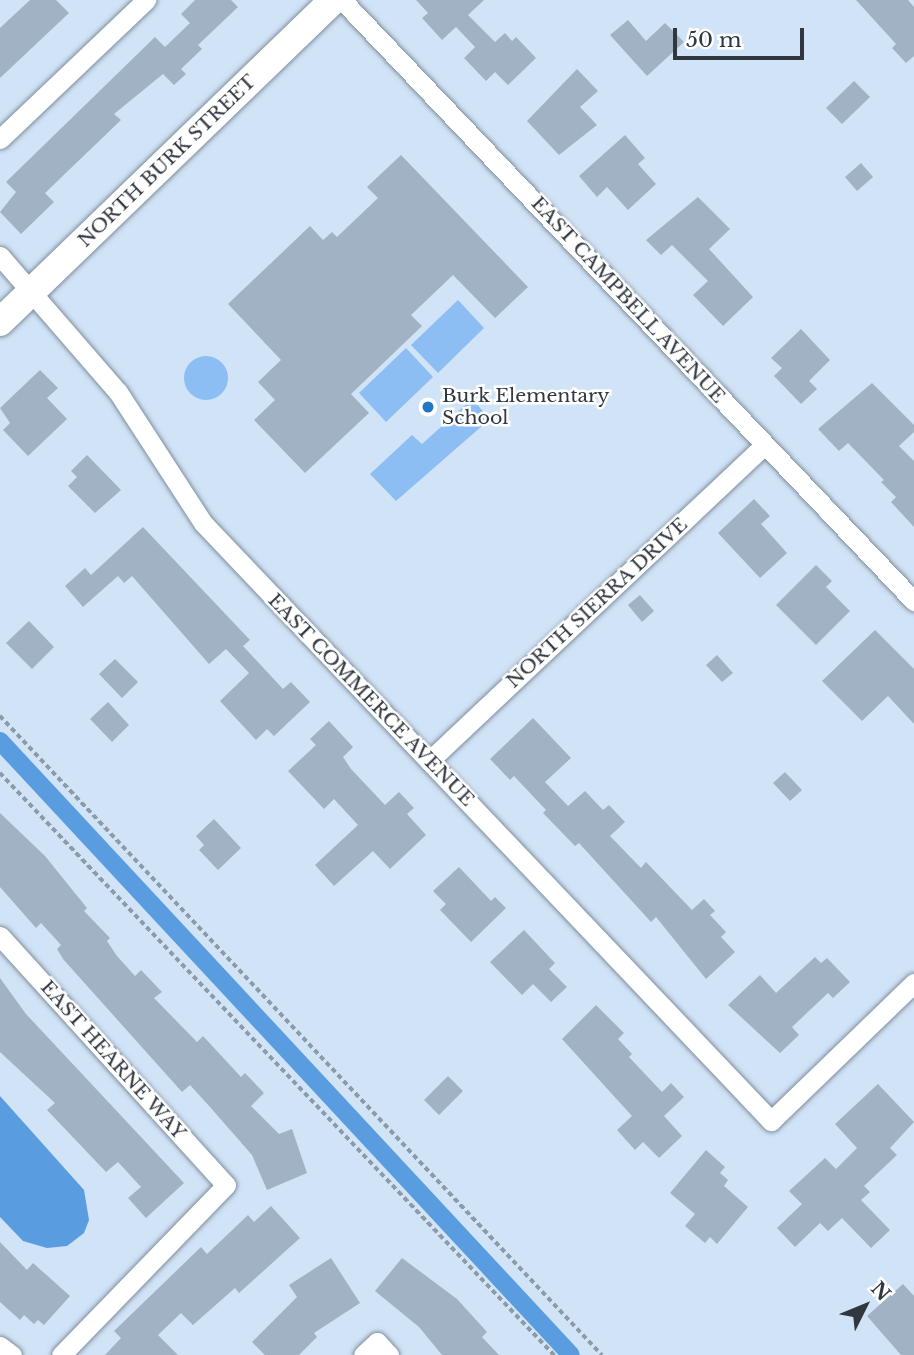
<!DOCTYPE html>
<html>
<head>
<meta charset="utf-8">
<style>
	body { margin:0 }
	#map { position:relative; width:914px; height:1355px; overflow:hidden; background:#d1e3f6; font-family:"Libre Baskerville",serif }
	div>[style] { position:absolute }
	.green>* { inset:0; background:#8cbdf3 }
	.round { border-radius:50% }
	.water>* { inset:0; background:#5a9ce0 }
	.canal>* { height:18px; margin:-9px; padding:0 9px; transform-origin:9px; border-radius:9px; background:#5a9ce0 }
	.building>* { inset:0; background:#a1b2c4 }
	.path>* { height:3.5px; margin-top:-1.75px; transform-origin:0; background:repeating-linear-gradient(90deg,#8d9ba9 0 5px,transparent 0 8.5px) }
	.roads { filter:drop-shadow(0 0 2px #7e8e9f) drop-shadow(0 0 2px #7e8e9f) }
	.street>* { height:19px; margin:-9.5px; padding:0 9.5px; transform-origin:9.5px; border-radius:9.5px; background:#fff }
	.secondary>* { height:28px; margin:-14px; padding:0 14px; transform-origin:14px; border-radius:14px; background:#fff }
	.dots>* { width:19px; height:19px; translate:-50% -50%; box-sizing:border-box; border:4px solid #fff; border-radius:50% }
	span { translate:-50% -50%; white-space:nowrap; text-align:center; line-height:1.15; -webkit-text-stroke:5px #fff; paint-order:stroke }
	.street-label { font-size:19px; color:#30373f }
	.poi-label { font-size:19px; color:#30373f }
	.left { translate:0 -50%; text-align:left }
	.north { position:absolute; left:830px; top:1271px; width:70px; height:70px; -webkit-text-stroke:5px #fff; paint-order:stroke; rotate:47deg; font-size:19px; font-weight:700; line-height:28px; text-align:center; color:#30373f }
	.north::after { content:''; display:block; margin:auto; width:24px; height:32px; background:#30373f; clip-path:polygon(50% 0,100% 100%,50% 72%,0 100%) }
	.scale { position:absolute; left:673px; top:28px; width:131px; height:32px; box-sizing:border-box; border:4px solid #30373f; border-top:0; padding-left:9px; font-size:21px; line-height:24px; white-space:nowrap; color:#30373f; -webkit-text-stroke:5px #fff; paint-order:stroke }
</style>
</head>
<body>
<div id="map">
	<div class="green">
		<div style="clip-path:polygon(458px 300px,484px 328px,438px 373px,411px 345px)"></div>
		<div style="clip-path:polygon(406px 348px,433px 377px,386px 422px,359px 393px)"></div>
		<div class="round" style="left:184px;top:356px;width:44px;height:44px"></div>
		<div style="clip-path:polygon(472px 399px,490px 419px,396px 501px,370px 474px,412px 435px,422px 444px)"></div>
	</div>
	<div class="water">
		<div style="clip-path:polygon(0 1096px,84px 1190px,89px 1220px,84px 1233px,67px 1246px,47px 1248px,23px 1241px,0 1217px)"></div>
	</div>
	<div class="canal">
		<div style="left:0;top:741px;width:838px;rotate:47.08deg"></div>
	</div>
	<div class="building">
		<div style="clip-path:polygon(30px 0,56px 0,69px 13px,0 78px,0 28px)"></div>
		<div style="clip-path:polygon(195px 0,231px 0,238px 7px,198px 45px,202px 49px,181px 69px,186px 74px,174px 85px,163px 74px,114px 114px,121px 120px,45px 193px,54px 202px,21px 234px,0 212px,16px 192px,6px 182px,155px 37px,165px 47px,190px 23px,181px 14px)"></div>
		<div style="clip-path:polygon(416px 0,484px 0,468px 15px,495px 42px,505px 33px,512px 41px,516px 37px,536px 58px,508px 85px,495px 72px,486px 81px,464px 58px,475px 47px,456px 27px,442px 40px,422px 18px,428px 13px)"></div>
		<div style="clip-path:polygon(856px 0,908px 0,914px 7px,914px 56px,906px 63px,892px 48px,896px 44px)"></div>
		<div style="clip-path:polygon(628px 20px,646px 41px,665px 23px,684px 42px,647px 76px,610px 35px)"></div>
		<div style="clip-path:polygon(577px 69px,598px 91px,580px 107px,597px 125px,559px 155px,527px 121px)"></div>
		<div style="clip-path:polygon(854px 81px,870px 97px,842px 124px,826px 108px)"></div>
		<div style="clip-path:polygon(625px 135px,645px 158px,638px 164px,656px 184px,628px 210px,607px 187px,597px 197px,579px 176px)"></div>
		<div style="clip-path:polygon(401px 155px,528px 287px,495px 318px,453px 275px,411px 315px,422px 326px,351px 394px,369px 413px,305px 473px,254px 420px,275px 400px,258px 382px,281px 360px,228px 304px,310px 226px,323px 240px,332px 232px,337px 237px,378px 198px,367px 187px)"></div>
		<div style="clip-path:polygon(861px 163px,873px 177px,857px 191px,845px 177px)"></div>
		<div style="clip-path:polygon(698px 197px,730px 229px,709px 249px,753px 297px,723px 326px,693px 295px,708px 281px,672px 245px,661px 255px,646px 240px)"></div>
		<div style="clip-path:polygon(801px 329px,830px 360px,809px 381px,817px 389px,801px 404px,774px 376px,782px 368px,771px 358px)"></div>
		<div style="clip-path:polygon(40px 370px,58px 388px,47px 398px,67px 419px,28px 456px,3px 430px,10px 423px,0 408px)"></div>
		<div style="clip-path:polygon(872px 383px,914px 425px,914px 432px,899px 446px,914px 461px,914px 527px,891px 502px,896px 497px,881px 482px,884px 480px,848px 443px,839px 451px,818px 429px)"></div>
		<div style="clip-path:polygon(87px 455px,121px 490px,95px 513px,68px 486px,77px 477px,71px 471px)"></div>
		<div style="clip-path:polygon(754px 499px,770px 516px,761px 524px,787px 553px,760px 578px,718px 533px)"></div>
		<div style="clip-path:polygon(143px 527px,250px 640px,243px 646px,283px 689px,291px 682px,310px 702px,274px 736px,267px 729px,256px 740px,220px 701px,249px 673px,226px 649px,209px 664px,132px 576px,124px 583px,118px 576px,83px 607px,65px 586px,85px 568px,91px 575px)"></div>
		<div style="clip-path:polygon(816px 565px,832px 581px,826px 587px,850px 611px,816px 645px,776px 605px)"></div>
		<div style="clip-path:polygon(640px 595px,654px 611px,642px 622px,628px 605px)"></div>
		<div style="clip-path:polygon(29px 621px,54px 647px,32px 669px,6px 643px)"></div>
		<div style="clip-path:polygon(875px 630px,914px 669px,914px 724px,888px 696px,862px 721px,822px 681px)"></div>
		<div style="clip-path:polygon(717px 655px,733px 673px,722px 682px,706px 665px)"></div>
		<div style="clip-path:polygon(115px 659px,138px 682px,122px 698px,99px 674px)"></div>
		<div style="clip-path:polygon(108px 702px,129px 725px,112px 742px,90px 719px)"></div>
		<div style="clip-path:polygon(533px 718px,571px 758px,545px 782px,568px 806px,585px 791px,603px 810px,609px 805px,625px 822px,610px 836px,641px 868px,646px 862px,692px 910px,704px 899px,715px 911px,710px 915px,726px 932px,721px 937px,735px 952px,706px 979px,656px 917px,651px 922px,579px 843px,575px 846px,543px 813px,546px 810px,514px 776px,510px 780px,490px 759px)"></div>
		<div style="clip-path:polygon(329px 721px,353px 747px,343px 757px,351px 769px,385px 805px,399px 792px,414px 808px,407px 814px,426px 835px,390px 869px,373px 851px,334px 886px,315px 865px,358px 825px,334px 799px,324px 809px,288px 771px,316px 745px,310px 739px)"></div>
		<div style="clip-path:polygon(785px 772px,802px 790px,790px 801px,773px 783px)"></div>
		<div style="clip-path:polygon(0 813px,45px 856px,87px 908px,84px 911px,110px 938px,107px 941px,117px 956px,135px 976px,141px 970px,162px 992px,154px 998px,197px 1042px,203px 1036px,241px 1077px,245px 1073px,264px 1093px,251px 1106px,279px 1134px,292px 1129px,307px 1173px,267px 1190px,252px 1155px,210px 1107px,190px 1085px,182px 1092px,63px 959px,57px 949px,61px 945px,41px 923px,36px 928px,0 887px)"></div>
		<div style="clip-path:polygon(214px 819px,241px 848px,218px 870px,199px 850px,204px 845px,196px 836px)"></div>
		<div style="clip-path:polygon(459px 867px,491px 901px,495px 897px,506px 908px,471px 942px,440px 910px,446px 904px,433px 891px)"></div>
		<div style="clip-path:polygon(524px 930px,555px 963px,549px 969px,567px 987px,551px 1002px,533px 984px,522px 995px,490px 962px)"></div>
		<div style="clip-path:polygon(815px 957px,821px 963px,827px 958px,850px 982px,833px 998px,828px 993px,792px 1027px,799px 1035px,780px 1053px,728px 1005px,760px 975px,776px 993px)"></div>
		<div style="clip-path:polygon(0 978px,26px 1014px,184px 1183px,146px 1218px,128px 1198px,141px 1187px,118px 1162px,106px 1172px,47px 1110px,55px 1103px,0 1052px)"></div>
		<div style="clip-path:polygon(596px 1005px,624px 1033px,618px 1039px,632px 1054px,629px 1057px,662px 1092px,671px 1083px,684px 1097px,664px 1116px,682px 1136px,659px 1158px,643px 1142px,635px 1150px,617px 1130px,632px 1116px,562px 1039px)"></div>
		<div style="clip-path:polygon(448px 1076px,463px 1091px,439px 1115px,424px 1100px)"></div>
		<div style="clip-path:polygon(878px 1084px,914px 1122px,890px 1148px,897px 1155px,864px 1186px,870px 1192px,861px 1200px,890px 1230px,871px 1248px,842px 1218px,828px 1231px,820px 1223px,795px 1247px,777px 1228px,802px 1204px,789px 1191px,825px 1158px,836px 1169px,857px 1148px,835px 1124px)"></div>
		<div style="clip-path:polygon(706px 1150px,725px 1167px,720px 1173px,728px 1180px,724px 1186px,748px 1207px,717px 1244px,710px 1237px,705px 1243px,685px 1226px,695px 1214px,670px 1193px)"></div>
		<div style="clip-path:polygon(271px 1206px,300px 1238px,239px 1293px,235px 1288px,193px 1325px,181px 1313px,158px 1335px,178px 1355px,105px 1355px,121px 1338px,114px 1331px,201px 1247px,207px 1254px,248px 1215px,254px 1222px)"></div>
		<div style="clip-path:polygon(0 1242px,27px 1270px,33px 1263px,70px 1296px,44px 1325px,38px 1320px,34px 1324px,24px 1315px,20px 1320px,0 1302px)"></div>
		<div style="clip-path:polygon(331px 1258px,360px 1303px,314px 1333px,317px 1337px,299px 1355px,265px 1355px,252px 1342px,297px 1297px,289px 1285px)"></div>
		<div style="clip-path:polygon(402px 1258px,457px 1299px,487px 1332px,482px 1337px,499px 1355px,442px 1355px,419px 1327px,375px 1291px)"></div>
		<div style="clip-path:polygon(903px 1284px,914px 1296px,914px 1355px,901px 1355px,867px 1316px)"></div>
	</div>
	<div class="path">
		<div style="left:0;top:716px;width:878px;rotate:46.71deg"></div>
		<div style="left:0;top:773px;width:804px;rotate:46.41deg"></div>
	</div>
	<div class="roads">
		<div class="street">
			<div style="left:342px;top:0;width:830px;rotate:46.42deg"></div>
			<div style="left:0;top:139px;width:202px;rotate:-43.6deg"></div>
			<div style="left:0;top:256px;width:180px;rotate:49.1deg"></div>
			<div style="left:118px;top:392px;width:156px;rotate:57deg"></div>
			<div style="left:203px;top:523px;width:825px;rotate:46.47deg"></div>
			<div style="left:771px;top:1121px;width:199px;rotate:-44deg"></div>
			<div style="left:429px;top:761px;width:461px;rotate:-43.3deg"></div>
			<div style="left:0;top:936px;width:336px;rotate:47.8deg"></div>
			<div style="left:226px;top:1185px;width:237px;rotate:134.1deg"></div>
			<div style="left:0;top:1346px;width:15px;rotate:37deg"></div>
			<div style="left:363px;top:1355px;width:19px;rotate:-43deg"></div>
			<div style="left:377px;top:1342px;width:18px;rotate:47deg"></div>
		</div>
		<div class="secondary">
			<div style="left:0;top:322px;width:463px;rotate:-44deg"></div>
		</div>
	</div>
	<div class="dots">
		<div style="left:428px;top:407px;background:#2277c5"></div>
	</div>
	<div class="street-label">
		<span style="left:167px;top:161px;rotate:-44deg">NORTH BURK STREET</span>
		<span style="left:628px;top:300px;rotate:47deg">EAST CAMPBELL AVENUE</span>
		<span style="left:597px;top:603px;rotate:-43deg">NORTH SIERRA DRIVE</span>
		<span style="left:371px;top:700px;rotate:46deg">EAST COMMERCE AVENUE</span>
		<span style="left:113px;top:1060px;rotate:48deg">EAST HEARNE WAY</span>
	</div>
	<div class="poi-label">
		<span class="left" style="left:442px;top:407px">Burk Elementary<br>School</span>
	</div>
	<div class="north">N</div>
	<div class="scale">50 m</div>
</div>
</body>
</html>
